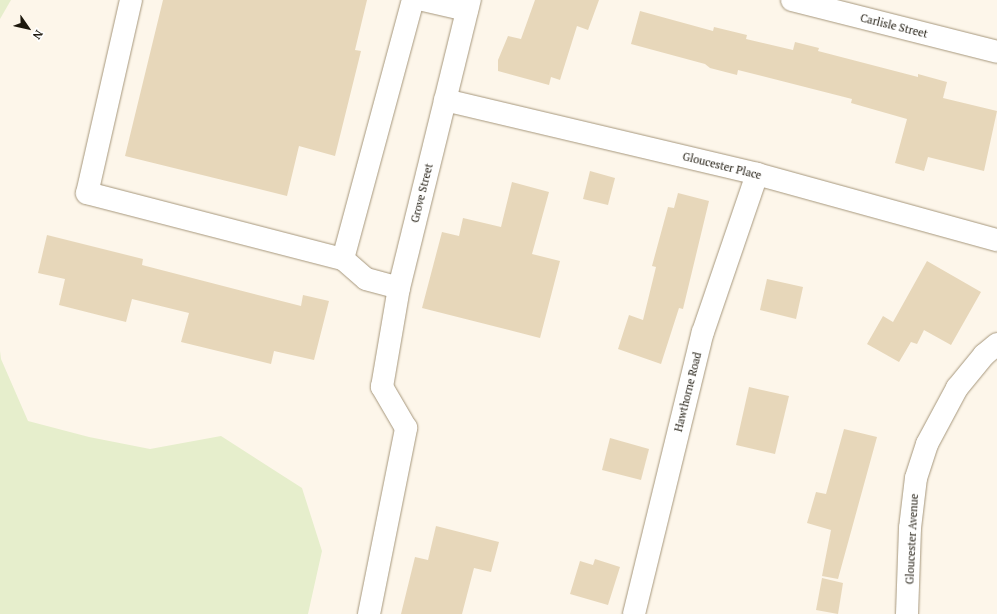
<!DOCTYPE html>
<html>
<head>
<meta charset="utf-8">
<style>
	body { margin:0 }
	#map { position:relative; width:997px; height:614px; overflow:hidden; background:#fdf6ea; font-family:"PT Serif",serif }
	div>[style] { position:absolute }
	.green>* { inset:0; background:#e6eecc }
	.building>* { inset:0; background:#e7d7ba }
	.roads { filter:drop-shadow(0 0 1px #a6977c) drop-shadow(0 0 1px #a6977c) }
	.minor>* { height:22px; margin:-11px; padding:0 11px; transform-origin:11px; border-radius:11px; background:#fff }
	span { translate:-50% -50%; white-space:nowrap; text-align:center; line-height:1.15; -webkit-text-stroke:4px #fff; paint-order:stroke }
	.street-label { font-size:11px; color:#1d180d }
	.north { position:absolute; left:8px; top:8px; width:40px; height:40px; -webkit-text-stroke:3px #fff; paint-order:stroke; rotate:124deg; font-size:11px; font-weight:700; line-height:16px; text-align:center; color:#1d180d }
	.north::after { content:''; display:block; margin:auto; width:14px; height:18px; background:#1d180d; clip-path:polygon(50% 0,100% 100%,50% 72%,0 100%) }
</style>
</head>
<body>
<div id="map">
	<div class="green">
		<div style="clip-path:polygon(0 0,11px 0,0 19px)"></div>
		<div style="clip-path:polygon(0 351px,1px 359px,28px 421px,89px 437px,150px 449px,221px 436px,302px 488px,322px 551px,308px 614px,0 614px)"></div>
	</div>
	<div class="building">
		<div style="clip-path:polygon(163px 0,367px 0,355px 50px,361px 51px,335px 156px,299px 146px,287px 196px,125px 156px)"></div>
		<div style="clip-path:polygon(535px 0,599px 0,588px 30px,577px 26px,560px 80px,551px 77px,549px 85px,498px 71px,498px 60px,508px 36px,521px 39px)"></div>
		<div style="clip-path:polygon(640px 11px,713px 31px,714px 27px,747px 35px,746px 39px,793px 50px,795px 42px,819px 48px,818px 51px,918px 77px,918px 74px,947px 82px,943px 98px,997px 111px,984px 171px,928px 157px,924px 171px,895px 163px,907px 119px,851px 103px,852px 99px,738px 70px,737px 75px,710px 68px,705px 64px,631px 44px)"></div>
		<div style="clip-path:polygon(590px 171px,615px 178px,608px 205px,583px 199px)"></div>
		<div style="clip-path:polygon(512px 182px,549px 192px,532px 254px,560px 261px,540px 338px,422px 308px,442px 232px,459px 236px,463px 218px,501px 227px)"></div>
		<div style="clip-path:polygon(678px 193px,709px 201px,683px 309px,679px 308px,661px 364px,618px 349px,629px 315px,643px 320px,656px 267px,652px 266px,668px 207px,674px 208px)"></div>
		<div style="clip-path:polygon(47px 235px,143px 259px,142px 265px,301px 306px,303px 295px,329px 301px,314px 360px,274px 351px,271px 364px,181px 342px,189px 313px,132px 299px,126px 322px,59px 305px,65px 279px,38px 273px)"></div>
		<div style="clip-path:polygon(927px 261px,981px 292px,951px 345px,924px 330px,917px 344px,911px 342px,899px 362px,867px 344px,883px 316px,893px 322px)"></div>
		<div style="clip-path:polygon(767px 279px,803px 287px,796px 319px,760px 310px)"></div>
		<div style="clip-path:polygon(749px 387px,789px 396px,775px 454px,736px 445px)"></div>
		<div style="clip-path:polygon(844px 429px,877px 437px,838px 579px,822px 576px,831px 530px,807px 523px,816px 492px,826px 494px)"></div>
		<div style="clip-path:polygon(610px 438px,649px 449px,641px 480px,602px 470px)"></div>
		<div style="clip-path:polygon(436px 526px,499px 542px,491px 572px,474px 568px,462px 614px,401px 614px,415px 557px,428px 560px)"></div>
		<div style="clip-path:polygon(595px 559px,620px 567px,608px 605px,570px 594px,580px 561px,593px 565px)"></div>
		<div style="clip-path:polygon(822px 578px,843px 583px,838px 614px,816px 610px)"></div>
	</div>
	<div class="roads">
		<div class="minor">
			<div style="left:131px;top:0;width:198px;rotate:102.8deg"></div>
			<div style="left:87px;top:193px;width:264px;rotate:14.5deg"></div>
			<div style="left:343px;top:259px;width:268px;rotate:-74.9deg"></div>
			<div style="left:423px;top:0;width:45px;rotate:12.8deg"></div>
			<div style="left:792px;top:0;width:211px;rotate:14.2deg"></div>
			<div style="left:445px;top:100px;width:321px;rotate:13.3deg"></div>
			<div style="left:757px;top:174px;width:249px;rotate:15.4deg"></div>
			<div style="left:343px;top:259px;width:30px;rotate:41deg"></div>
			<div style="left:366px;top:279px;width:34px;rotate:15deg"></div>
			<div style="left:369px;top:614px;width:190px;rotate:-78.7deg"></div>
			<div style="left:406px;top:428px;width:48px;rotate:-120.3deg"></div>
			<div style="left:382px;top:387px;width:100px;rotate:-80.3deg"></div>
			<div style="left:399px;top:288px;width:297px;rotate:-76.2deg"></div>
			<div style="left:634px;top:614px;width:290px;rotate:-76.3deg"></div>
			<div style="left:703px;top:332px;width:167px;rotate:-71.1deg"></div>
			<div style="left:907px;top:614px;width:86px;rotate:-88deg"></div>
			<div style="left:910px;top:528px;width:50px;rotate:-83.2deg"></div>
			<div style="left:916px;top:478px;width:36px;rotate:-72deg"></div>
			<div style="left:927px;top:444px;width:64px;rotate:-61.8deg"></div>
			<div style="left:957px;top:388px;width:43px;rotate:-50.7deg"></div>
			<div style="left:984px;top:355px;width:17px;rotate:-40deg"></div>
		</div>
	</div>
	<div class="street-label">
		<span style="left:894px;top:26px;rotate:14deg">Carlisle Street</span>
		<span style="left:722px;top:166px;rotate:14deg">Gloucester Place</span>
		<span style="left:422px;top:193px;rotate:-76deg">Grove Street</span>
		<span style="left:688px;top:392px;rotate:-76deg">Hawthorne Road</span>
		<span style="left:912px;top:539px;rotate:-87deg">Gloucester Avenue</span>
	</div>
	<div class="north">N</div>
</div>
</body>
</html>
